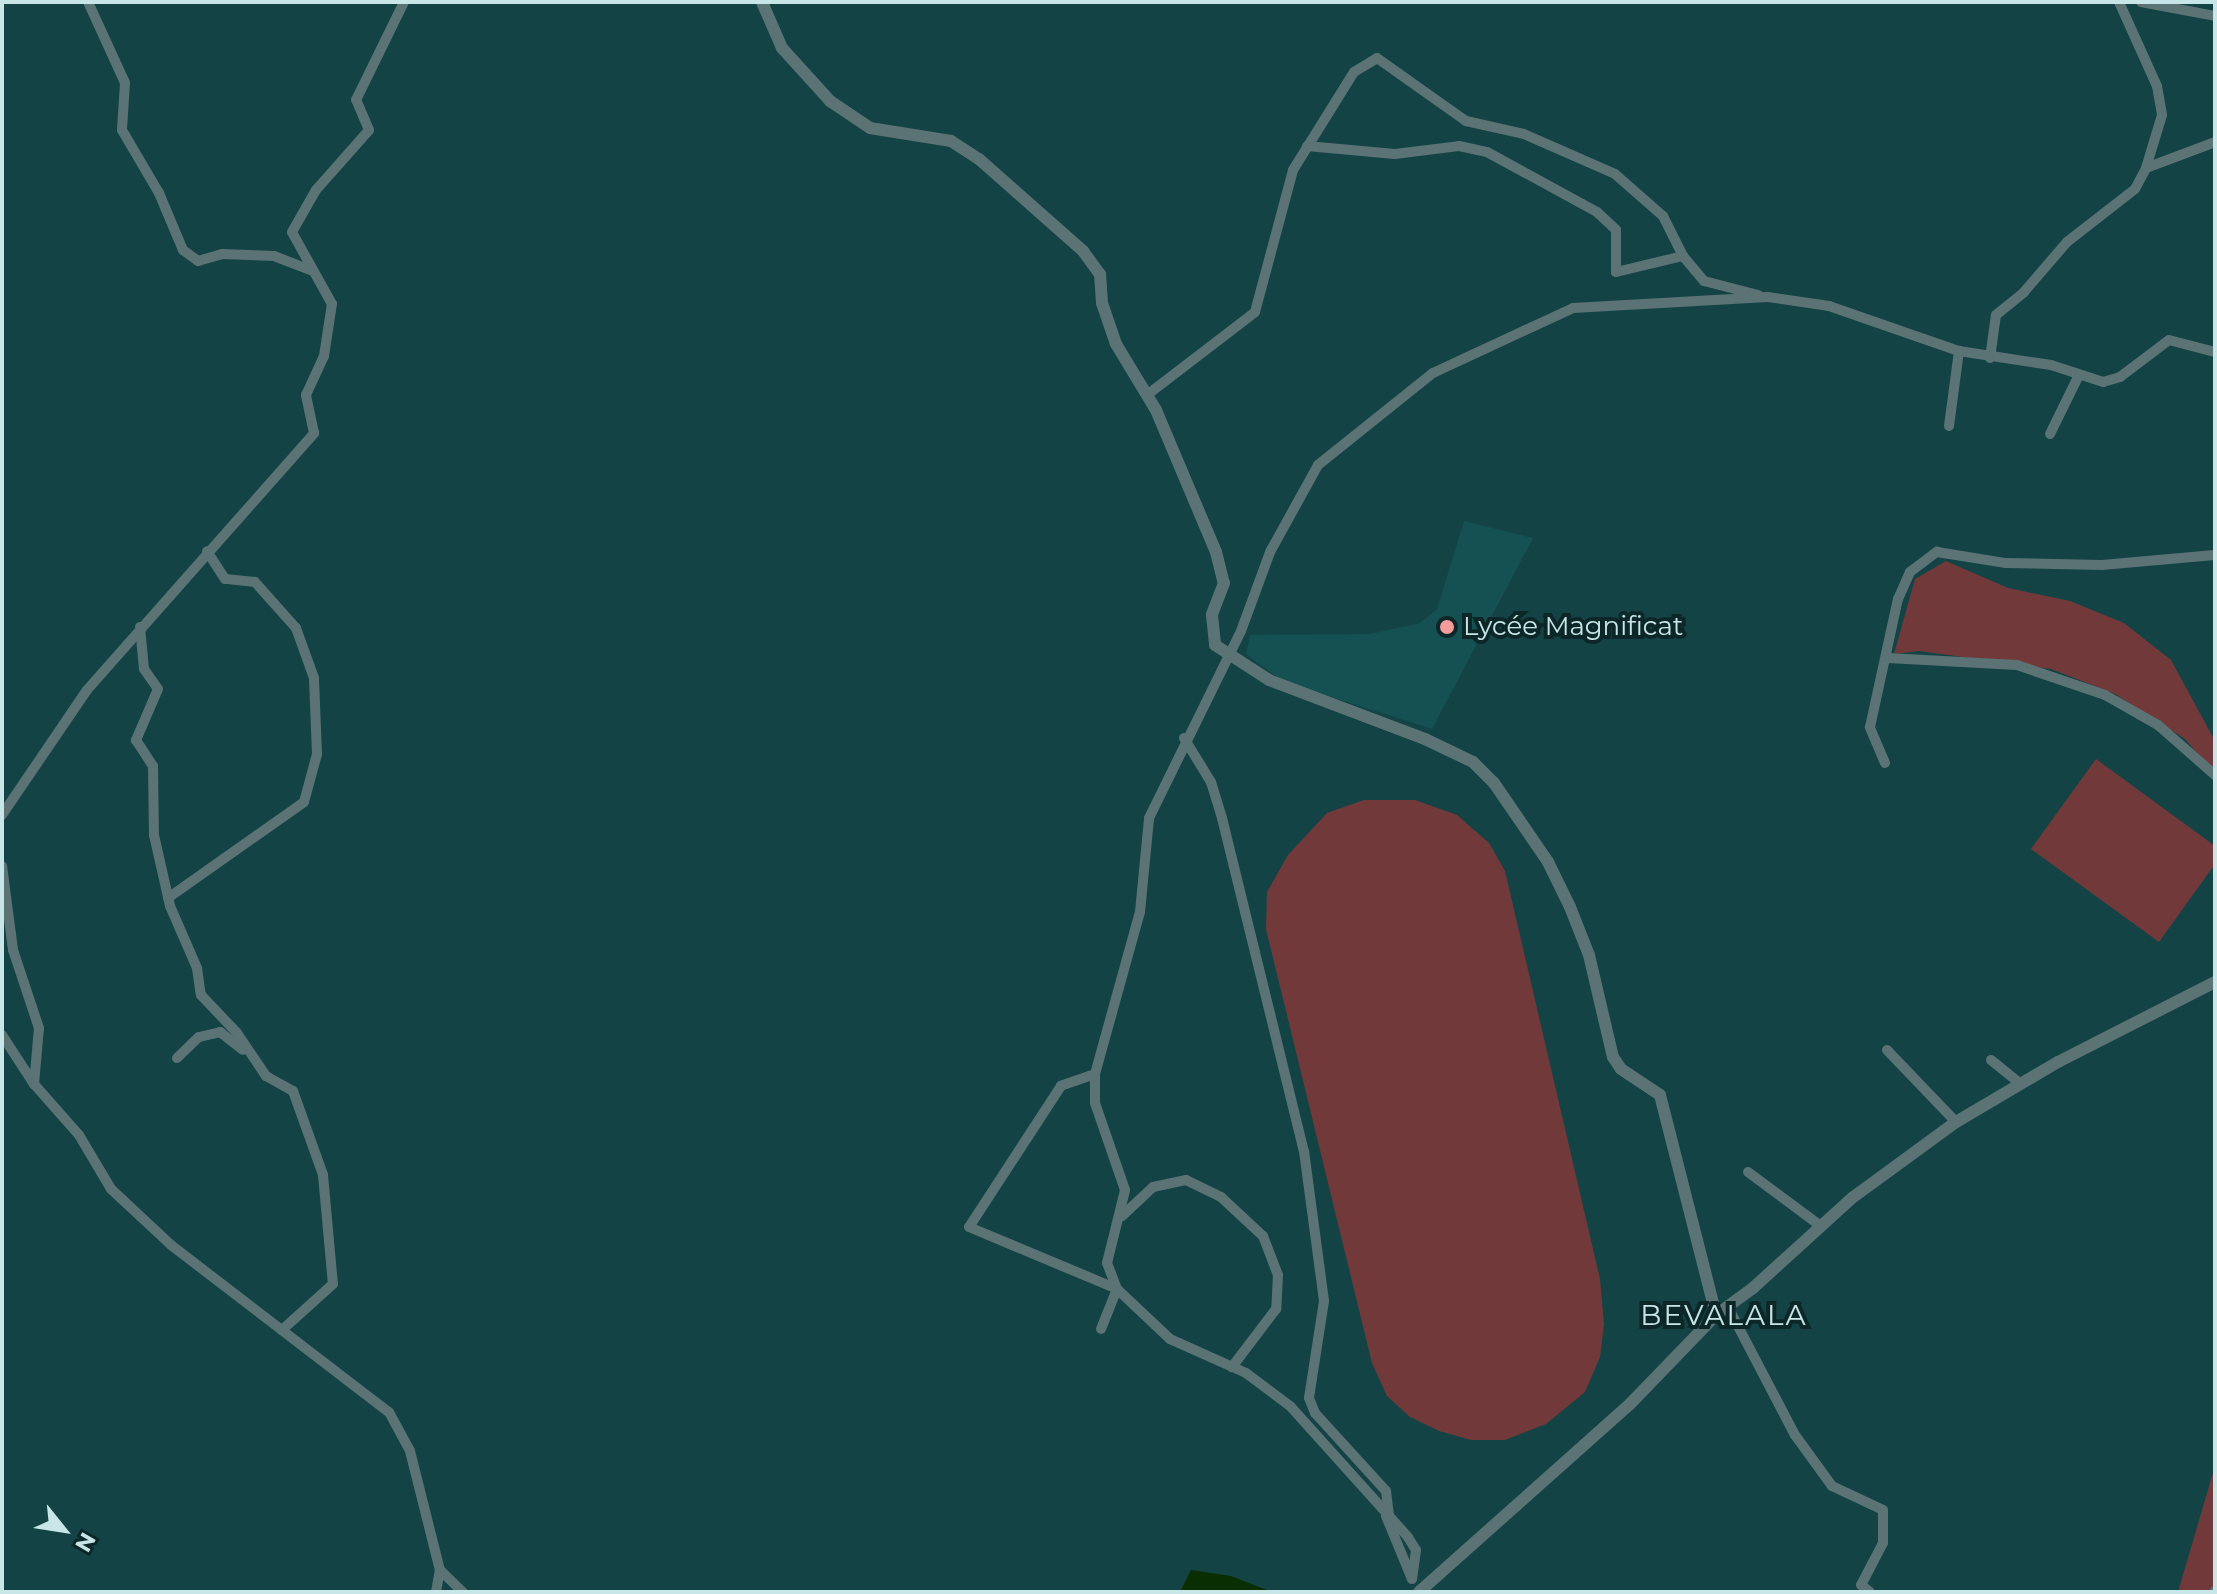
<!DOCTYPE html>
<html>
<head>
<meta charset="utf-8">
<style>
	body { margin:0 }
	#map { position:relative; width:2217px; height:1594px; overflow:hidden; background:#144345; font-family:Montserrat,sans-serif }
	div>[style] { position:absolute }
	.built>* { inset:0; background:#155053 }
	.green>* { inset:0; background:#72393a }
	.water>* { inset:0; background:#092e02 }
	.minor>* { height:10px; margin:-5px; padding:0 5px; transform-origin:5px; border-radius:5px; background:#5b7374 }
	.tertiary>* { height:12px; margin:-6px; padding:0 6px; transform-origin:6px; border-radius:6px; background:#5b7374 }
	.dots>* { width:22px; height:22px; translate:-50% -50%; box-sizing:border-box; border:4px solid #0d2728; border-radius:50% }
	span { translate:-50% -50%; white-space:nowrap; text-align:center; line-height:1.15; -webkit-text-stroke:8px #0d2728; paint-order:stroke }
	.poi-label { font-size:26px; color:#c8e6e7 }
	.left { translate:0 -50%; text-align:left }
	.neighbourhood-label { font-size:28px; color:#c8e6e7; letter-spacing:2px }
	.frame { position:absolute; inset:0; border:4px solid #c8e6e7; pointer-events:none }
	.north { position:absolute; left:24px; top:1490px; width:80px; height:80px; -webkit-text-stroke:6px #0d2728; paint-order:stroke; rotate:120deg; font-size:22px; font-weight:700; line-height:32px; text-align:center; color:#c8e6e7 }
	.north::after { content:''; display:block; margin:auto; width:28px; height:36px; background:#c8e6e7; clip-path:polygon(50% 0,100% 100%,50% 72%,0 100%) }
</style>
</head>
<body>
<div id="map">
	<div class="built">
		<div style="clip-path:polygon(1464px 521px,1533px 538px,1432px 729px,1284px 682px,1246px 654px,1250px 635px,1370px 634px,1420px 623px,1437px 609px)"></div>
	</div>
	<div class="green">
		<div style="clip-path:polygon(1946px 561px,2008px 588px,2070px 601px,2124px 623px,2171px 660px,2215px 741px,2215px 774px,2185px 739px,2115px 694px,2051px 669px,1919px 651px,1894px 654px,1915px 579px)"></div>
		<div style="clip-path:polygon(2096px 759px,2215px 846px,2215px 864px,2159px 942px,2031px 849px)"></div>
		<div style="clip-path:polygon(1364px 800px,1415px 800px,1457px 815px,1489px 843px,1505px 871px,1600px 1279px,1604px 1324px,1600px 1357px,1585px 1392px,1546px 1424px,1505px 1440px,1471px 1440px,1439px 1431px,1410px 1417px,1387px 1396px,1372px 1363px,1266px 929px,1267px 892px,1288px 855px,1327px 813px)"></div>
		<div style="clip-path:polygon(2215px 1466px,2215px 1592px,2178px 1592px,2207px 1493px)"></div>
	</div>
	<div class="water">
		<div style="clip-path:polygon(1191px 1570px,1231px 1576px,1272px 1592px,1180px 1592px)"></div>
	</div>
	<div class="minor">
		<div style="left:88px;top:2px;width:89px;rotate:65.4deg"></div>
		<div style="left:125px;top:83px;width:47px;rotate:93.7deg"></div>
		<div style="left:122px;top:130px;width:73px;rotate:59.6deg"></div>
		<div style="left:159px;top:193px;width:62px;rotate:67.2deg"></div>
		<div style="left:183px;top:250px;width:19px;rotate:36deg"></div>
		<div style="left:198px;top:261px;width:25px;rotate:-16deg"></div>
		<div style="left:222px;top:254px;width:52px;rotate:2.2deg"></div>
		<div style="left:274px;top:256px;width:42px;rotate:21deg"></div>
		<div style="left:2119px;top:2px;width:92px;rotate:65.7deg"></div>
		<div style="left:2157px;top:86px;width:29px;rotate:80deg"></div>
		<div style="left:2162px;top:115px;width:55px;rotate:106.8deg"></div>
		<div style="left:2141px;top:2px;width:75px;rotate:10.7deg"></div>
		<div style="left:1307px;top:146px;width:88px;rotate:5.2deg"></div>
		<div style="left:1395px;top:154px;width:64px;rotate:-7.1deg"></div>
		<div style="left:1459px;top:146px;width:29px;rotate:12deg"></div>
		<div style="left:1487px;top:152px;width:125px;rotate:28.6deg"></div>
		<div style="left:1597px;top:212px;width:26px;rotate:43deg"></div>
		<div style="left:1616px;top:230px;width:42px;rotate:90deg"></div>
		<div style="left:1616px;top:272px;width:69px;rotate:-13.4deg"></div>
		<div style="left:1990px;top:358px;width:43px;rotate:-82.1deg"></div>
		<div style="left:1996px;top:315px;width:36px;rotate:-39deg"></div>
		<div style="left:2024px;top:292px;width:66px;rotate:-49.3deg"></div>
		<div style="left:2067px;top:242px;width:86px;rotate:-37.9deg"></div>
		<div style="left:2135px;top:189px;width:24px;rotate:-62deg"></div>
		<div style="left:2146px;top:168px;width:74px;rotate:-20.6deg"></div>
		<div style="left:1147px;top:395px;width:136px;rotate:-37.5deg"></div>
		<div style="left:1255px;top:312px;width:147px;rotate:-75deg"></div>
		<div style="left:1293px;top:170px;width:115px;rotate:-58.1deg"></div>
		<div style="left:1354px;top:72px;width:27px;rotate:-31deg"></div>
		<div style="left:1377px;top:58px;width:109px;rotate:35.3deg"></div>
		<div style="left:1466px;top:121px;width:59px;rotate:12.6deg"></div>
		<div style="left:1524px;top:134px;width:99px;rotate:23.7deg"></div>
		<div style="left:1615px;top:174px;width:64px;rotate:41.2deg"></div>
		<div style="left:1663px;top:216px;width:45px;rotate:63.4deg"></div>
		<div style="left:1683px;top:256px;width:33px;rotate:50deg"></div>
		<div style="left:1704px;top:281px;width:56px;rotate:14.5deg"></div>
		<div style="left:1949px;top:426px;width:76px;rotate:-82.4deg"></div>
		<div style="left:2050px;top:434px;width:64px;rotate:-63.8deg"></div>
		<div style="left:140px;top:627px;width:42px;rotate:84.6deg"></div>
		<div style="left:144px;top:669px;width:24px;rotate:55deg"></div>
		<div style="left:158px;top:689px;width:56px;rotate:113.3deg"></div>
		<div style="left:136px;top:740px;width:31px;rotate:57deg"></div>
		<div style="left:153px;top:766px;width:69px;rotate:89.2deg"></div>
		<div style="left:154px;top:835px;width:73px;rotate:77.3deg"></div>
		<div style="left:170px;top:906px;width:68px;rotate:66.5deg"></div>
		<div style="left:197px;top:968px;width:27px;rotate:82deg"></div>
		<div style="left:201px;top:995px;width:52px;rotate:46.5deg"></div>
		<div style="left:237px;top:1033px;width:52px;rotate:56deg"></div>
		<div style="left:266px;top:1076px;width:31px;rotate:29deg"></div>
		<div style="left:293px;top:1091px;width:89px;rotate:70.3deg"></div>
		<div style="left:323px;top:1175px;width:109px;rotate:84.8deg"></div>
		<div style="left:333px;top:1284px;width:69px;rotate:138deg"></div>
		<div style="left:1888px;top:658px;width:129px;rotate:3.1deg"></div>
		<div style="left:2017px;top:665px;width:93px;rotate:18.8deg"></div>
		<div style="left:2105px;top:695px;width:61px;rotate:29.5deg"></div>
		<div style="left:2158px;top:725px;width:76px;rotate:41.3deg"></div>
		<div style="left:1184px;top:738px;width:52px;rotate:58.5deg"></div>
		<div style="left:1211px;top:782px;width:38px;rotate:73deg"></div>
		<div style="left:1222px;top:818px;width:343px;rotate:76.2deg"></div>
		<div style="left:1304px;top:1151px;width:151px;rotate:82.4deg"></div>
		<div style="left:1324px;top:1301px;width:98px;rotate:98.8deg"></div>
		<div style="left:1309px;top:1398px;width:16px;rotate:68deg"></div>
		<div style="left:1315px;top:1413px;width:105px;rotate:47.7deg"></div>
		<div style="left:1386px;top:1491px;width:26px;rotate:83deg"></div>
		<div style="left:1885px;top:763px;width:39px;rotate:-113deg"></div>
		<div style="left:1870px;top:727px;width:131px;rotate:-77.7deg"></div>
		<div style="left:1898px;top:599px;width:30px;rotate:-66deg"></div>
		<div style="left:1910px;top:572px;width:34px;rotate:-37deg"></div>
		<div style="left:1937px;top:552px;width:70px;rotate:9.1deg"></div>
		<div style="left:2006px;top:563px;width:96px;rotate:1.2deg"></div>
		<div style="left:2102px;top:565px;width:113px;rotate:-5.1deg"></div>
		<div style="left:2px;top:815px;width:151px;rotate:-55.8deg"></div>
		<div style="left:87px;top:690px;width:343px;rotate:-48.5deg"></div>
		<div style="left:314px;top:433px;width:39px;rotate:-102deg"></div>
		<div style="left:306px;top:395px;width:43px;rotate:-65.2deg"></div>
		<div style="left:324px;top:356px;width:53px;rotate:-81.3deg"></div>
		<div style="left:332px;top:304px;width:82px;rotate:-119.1deg"></div>
		<div style="left:292px;top:232px;width:48px;rotate:-60.3deg"></div>
		<div style="left:316px;top:190px;width:80px;rotate:-48.5deg"></div>
		<div style="left:369px;top:130px;width:33px;rotate:-113deg"></div>
		<div style="left:356px;top:100px;width:109px;rotate:-63.9deg"></div>
		<div style="left:2px;top:866px;width:85px;rotate:82.5deg"></div>
		<div style="left:13px;top:950px;width:82px;rotate:71.6deg"></div>
		<div style="left:39px;top:1028px;width:56px;rotate:95.1deg"></div>
		<div style="left:168px;top:898px;width:166px;rotate:-35.2deg"></div>
		<div style="left:304px;top:802px;width:50px;rotate:-74.8deg"></div>
		<div style="left:317px;top:754px;width:76px;rotate:-92.3deg"></div>
		<div style="left:314px;top:678px;width:53px;rotate:-109.8deg"></div>
		<div style="left:296px;top:628px;width:62px;rotate:-131.7deg"></div>
		<div style="left:255px;top:582px;width:30px;rotate:-174deg"></div>
		<div style="left:225px;top:579px;width:33px;rotate:-123deg"></div>
		<div style="left:2px;top:1035px;width:59px;rotate:56.9deg"></div>
		<div style="left:34px;top:1084px;width:68px;rotate:48.6deg"></div>
		<div style="left:79px;top:1135px;width:63px;rotate:59.3deg"></div>
		<div style="left:111px;top:1189px;width:82px;rotate:43deg"></div>
		<div style="left:171px;top:1245px;width:275px;rotate:37.5deg"></div>
		<div style="left:389px;top:1412px;width:44px;rotate:61.7deg"></div>
		<div style="left:410px;top:1451px;width:123px;rotate:75.9deg"></div>
		<div style="left:440px;top:1570px;width:32px;rotate:44deg"></div>
		<div style="left:1887px;top:1050px;width:100px;rotate:46.2deg"></div>
		<div style="left:177px;top:1058px;width:30px;rotate:-44deg"></div>
		<div style="left:199px;top:1037px;width:22px;rotate:-13deg"></div>
		<div style="left:220px;top:1032px;width:29px;rotate:38deg"></div>
		<div style="left:1991px;top:1060px;width:38px;rotate:39deg"></div>
		<div style="left:1095px;top:1074px;width:36px;rotate:161deg"></div>
		<div style="left:1061px;top:1086px;width:168px;rotate:123.1deg"></div>
		<div style="left:969px;top:1227px;width:160px;rotate:22.7deg"></div>
		<div style="left:1117px;top:1289px;width:43px;rotate:111.8deg"></div>
		<div style="left:1748px;top:1172px;width:87px;rotate:36.6deg"></div>
		<div style="left:1122px;top:1216px;width:42px;rotate:-43.1deg"></div>
		<div style="left:1153px;top:1187px;width:34px;rotate:-12deg"></div>
		<div style="left:1186px;top:1180px;width:39px;rotate:26deg"></div>
		<div style="left:1221px;top:1197px;width:57px;rotate:42.9deg"></div>
		<div style="left:1263px;top:1236px;width:42px;rotate:69deg"></div>
		<div style="left:1278px;top:1275px;width:34px;rotate:93deg"></div>
		<div style="left:1276px;top:1309px;width:73px;rotate:127.2deg"></div>
		<div style="left:1728px;top:1307px;width:144px;rotate:62.4deg"></div>
		<div style="left:1795px;top:1435px;width:63px;rotate:54deg"></div>
		<div style="left:1832px;top:1486px;width:56px;rotate:25.2deg"></div>
		<div style="left:1883px;top:1510px;width:33px;rotate:90deg"></div>
		<div style="left:1883px;top:1543px;width:47px;rotate:117.6deg"></div>
		<div style="left:1861px;top:1585px;width:11px;rotate:38deg"></div>
		<div style="left:1386px;top:1516px;width:68px;rotate:67.6deg"></div>
		<div style="left:1412px;top:1579px;width:29px;rotate:-82deg"></div>
		<div style="left:1416px;top:1550px;width:15px;rotate:-122deg"></div>
		<div style="left:1408px;top:1537px;width:176px;rotate:-132deg"></div>
		<div style="left:1290px;top:1406px;width:55px;rotate:-143.1deg"></div>
		<div style="left:1246px;top:1373px;width:83px;rotate:-155.9deg"></div>
		<div style="left:1170px;top:1339px;width:73px;rotate:-136.7deg"></div>
		<div style="left:1117px;top:1289px;width:28px;rotate:-111deg"></div>
		<div style="left:1107px;top:1263px;width:75px;rotate:-76.1deg"></div>
		<div style="left:1125px;top:1190px;width:92px;rotate:-109deg"></div>
		<div style="left:1095px;top:1103px;width:29px;rotate:-90deg"></div>
		<div style="left:1095px;top:1074px;width:168px;rotate:-74.5deg"></div>
		<div style="left:1140px;top:912px;width:94px;rotate:-84.5deg"></div>
		<div style="left:1149px;top:818px;width:208px;rotate:-63.8deg"></div>
		<div style="left:1241px;top:631px;width:84px;rotate:-69.8deg"></div>
		<div style="left:1270px;top:552px;width:99px;rotate:-61.1deg"></div>
		<div style="left:1318px;top:465px;width:147px;rotate:-38.7deg"></div>
		<div style="left:1433px;top:373px;width:154px;rotate:-24.9deg"></div>
		<div style="left:1573px;top:308px;width:195px;rotate:-3.2deg"></div>
		<div style="left:1768px;top:297px;width:62px;rotate:8.4deg"></div>
		<div style="left:1829px;top:306px;width:138px;rotate:19.1deg"></div>
		<div style="left:1959px;top:351px;width:93px;rotate:8.7deg"></div>
		<div style="left:2051px;top:365px;width:55px;rotate:18.1deg"></div>
		<div style="left:2103px;top:382px;width:18px;rotate:-16deg"></div>
		<div style="left:2120px;top:377px;width:61px;rotate:-37.1deg"></div>
		<div style="left:2169px;top:340px;width:48px;rotate:14.6deg"></div>
		<div style="left:436px;top:1592px;width:22px;rotate:-80deg"></div>
		<div style="left:2215px;top:1592px;width:1px;rotate:-90deg"></div>
	</div>
	<div class="tertiary">
		<div style="left:762px;top:2px;width:50px;rotate:66.5deg"></div>
		<div style="left:782px;top:48px;width:72px;rotate:47.8deg"></div>
		<div style="left:830px;top:101px;width:48px;rotate:34deg"></div>
		<div style="left:870px;top:128px;width:82px;rotate:9.1deg"></div>
		<div style="left:951px;top:141px;width:33px;rotate:33deg"></div>
		<div style="left:979px;top:159px;width:139px;rotate:41.5deg"></div>
		<div style="left:1083px;top:251px;width:29px;rotate:54deg"></div>
		<div style="left:1100px;top:274px;width:29px;rotate:86deg"></div>
		<div style="left:1102px;top:303px;width:43px;rotate:71.1deg"></div>
		<div style="left:1116px;top:344px;width:77px;rotate:58.8deg"></div>
		<div style="left:1156px;top:410px;width:154px;rotate:67.1deg"></div>
		<div style="left:1216px;top:552px;width:32px;rotate:76deg"></div>
		<div style="left:1224px;top:583px;width:34px;rotate:111deg"></div>
		<div style="left:1212px;top:615px;width:30px;rotate:84deg"></div>
		<div style="left:1215px;top:645px;width:64px;rotate:32.9deg"></div>
		<div style="left:1269px;top:680px;width:167px;rotate:20.7deg"></div>
		<div style="left:1425px;top:739px;width:53px;rotate:25.6deg"></div>
		<div style="left:1473px;top:762px;width:30px;rotate:45deg"></div>
		<div style="left:1494px;top:783px;width:96px;rotate:55.6deg"></div>
		<div style="left:1548px;top:862px;width:50px;rotate:63.9deg"></div>
		<div style="left:1570px;top:907px;width:52px;rotate:68.4deg"></div>
		<div style="left:1589px;top:955px;width:105px;rotate:76.8deg"></div>
		<div style="left:1613px;top:1057px;width:14px;rotate:56deg"></div>
		<div style="left:1621px;top:1069px;width:47px;rotate:33.7deg"></div>
		<div style="left:1660px;top:1095px;width:227px;rotate:75.7deg"></div>
		<div style="left:1419px;top:1592px;width:283px;rotate:-41.7deg"></div>
		<div style="left:1630px;top:1404px;width:124px;rotate:-46deg"></div>
		<div style="left:1716px;top:1315px;width:46px;rotate:-36.1deg"></div>
		<div style="left:1753px;top:1288px;width:134px;rotate:-42.3deg"></div>
		<div style="left:1852px;top:1198px;width:129px;rotate:-36.2deg"></div>
		<div style="left:1956px;top:1122px;width:118px;rotate:-30.5deg"></div>
		<div style="left:2058px;top:1062px;width:176px;rotate:-27deg"></div>
	</div>
	<div class="dots">
		<div style="left:1447px;top:627px;background:#f59b9b"></div>
	</div>
	<div class="poi-label">
		<span class="left" style="left:1463px;top:627px">Lycée Magnificat</span>
	</div>
	<div class="neighbourhood-label">
		<span style="left:1724px;top:1315px">BEVALALA</span>
	</div>
	<div class="frame"></div>
	<div class="north">N</div>
</div>
</body>
</html>
